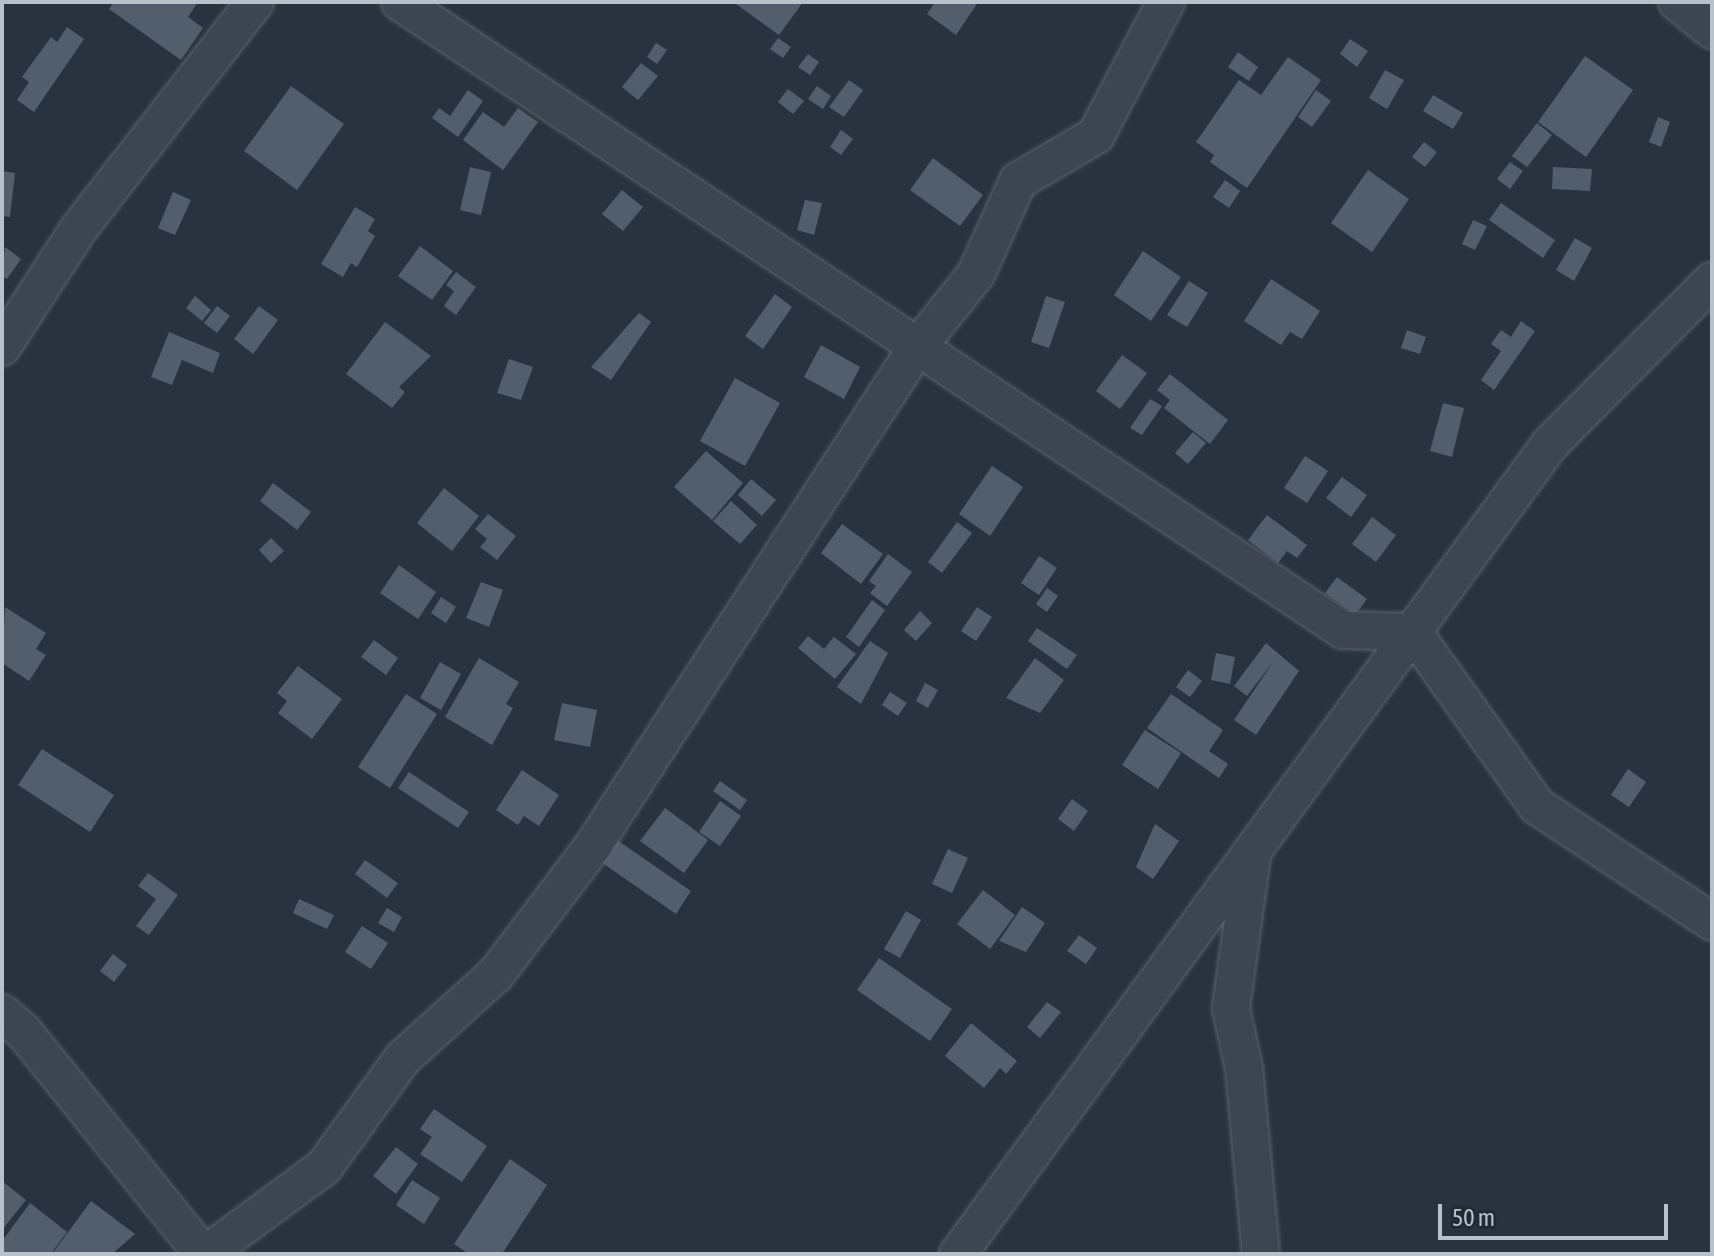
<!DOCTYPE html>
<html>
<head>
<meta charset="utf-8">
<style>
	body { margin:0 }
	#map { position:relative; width:1714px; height:1256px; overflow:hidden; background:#28333f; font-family:"Asap Condensed",sans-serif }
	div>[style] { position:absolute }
	.building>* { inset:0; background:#535e6d }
	.roads { filter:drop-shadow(0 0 2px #59636d) drop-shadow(0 0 2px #59636d) }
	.minor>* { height:36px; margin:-18px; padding:0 18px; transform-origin:18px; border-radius:18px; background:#3c4550 }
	span { translate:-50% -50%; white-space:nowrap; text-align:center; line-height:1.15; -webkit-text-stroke:8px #202a35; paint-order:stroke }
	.frame { position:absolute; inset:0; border:4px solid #b8c0ca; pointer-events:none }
	.scale { position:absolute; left:1438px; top:1204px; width:230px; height:36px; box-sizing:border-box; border:4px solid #b8c0ca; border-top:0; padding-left:10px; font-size:24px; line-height:28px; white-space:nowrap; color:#b8c0ca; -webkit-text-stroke:6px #202a35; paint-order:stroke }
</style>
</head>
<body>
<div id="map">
	<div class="building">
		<div style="clip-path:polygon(114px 2px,198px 2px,188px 17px,203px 28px,181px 60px,109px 9px)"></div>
		<div style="clip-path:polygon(733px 2px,803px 2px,779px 35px)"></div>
		<div style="clip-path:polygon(935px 2px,974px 2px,977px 4px,956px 35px,927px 14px)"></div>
		<div style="clip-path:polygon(67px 27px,84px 39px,34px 112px,17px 100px,29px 82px,22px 77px,51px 37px,57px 42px)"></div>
		<div style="clip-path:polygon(778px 38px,791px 47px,783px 58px,770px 49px)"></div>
		<div style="clip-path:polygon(1350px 39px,1368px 51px,1357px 67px,1340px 54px)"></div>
		<div style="clip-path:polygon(656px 43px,667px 50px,657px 64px,647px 57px)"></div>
		<div style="clip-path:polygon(1238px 52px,1258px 67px,1249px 81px,1228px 67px)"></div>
		<div style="clip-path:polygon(808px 54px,819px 62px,810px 75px,798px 67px)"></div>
		<div style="clip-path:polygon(1585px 56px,1633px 90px,1586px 157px,1538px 122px)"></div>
		<div style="clip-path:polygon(1288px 57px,1321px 80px,1247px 188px,1210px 162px,1214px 155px,1196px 142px,1239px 80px,1261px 95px)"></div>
		<div style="clip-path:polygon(641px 63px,658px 76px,638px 100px,622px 87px)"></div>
		<div style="clip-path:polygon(1385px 70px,1404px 80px,1387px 109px,1369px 98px)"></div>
		<div style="clip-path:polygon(849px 80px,863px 90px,844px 117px,829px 107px)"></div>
		<div style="clip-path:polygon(291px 86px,344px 124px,297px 190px,244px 151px)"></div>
		<div style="clip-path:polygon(817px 86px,831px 96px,823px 109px,808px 99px)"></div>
		<div style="clip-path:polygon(788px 89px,804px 101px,793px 114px,778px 102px)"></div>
		<div style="clip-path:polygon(468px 90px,483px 101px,458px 137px,432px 118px,439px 108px,450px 116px)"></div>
		<div style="clip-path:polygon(1316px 90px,1331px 101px,1312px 127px,1298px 117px)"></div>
		<div style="clip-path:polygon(1433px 95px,1463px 113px,1453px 129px,1423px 111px)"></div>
		<div style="clip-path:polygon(518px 108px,538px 122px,503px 170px,463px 140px,483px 112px,504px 127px)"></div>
		<div style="clip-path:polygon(1658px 117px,1670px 122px,1661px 147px,1649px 142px)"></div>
		<div style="clip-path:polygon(1537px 123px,1552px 135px,1527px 167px,1512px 156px)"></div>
		<div style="clip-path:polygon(841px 130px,853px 139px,841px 155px,830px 147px)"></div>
		<div style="clip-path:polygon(1424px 142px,1437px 152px,1425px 167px,1412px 157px)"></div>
		<div style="clip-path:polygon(933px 158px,983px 195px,960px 226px,910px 190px)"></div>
		<div style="clip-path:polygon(1510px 162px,1523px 171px,1510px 189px,1497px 179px)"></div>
		<div style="clip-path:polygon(470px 167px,491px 172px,481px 215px,460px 210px)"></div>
		<div style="clip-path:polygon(1553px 167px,1592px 169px,1590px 191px,1552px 189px)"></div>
		<div style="clip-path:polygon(1368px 170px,1409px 199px,1372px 252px,1331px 223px)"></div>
		<div style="clip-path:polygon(2px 171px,15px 173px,10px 217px,2px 216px)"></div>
		<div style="clip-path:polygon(1225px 180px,1240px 191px,1229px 208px,1213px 197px)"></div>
		<div style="clip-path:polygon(622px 190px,643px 207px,623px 231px,602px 214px)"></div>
		<div style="clip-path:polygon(173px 192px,191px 200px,175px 235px,158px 228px)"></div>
		<div style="clip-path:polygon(805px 200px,822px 203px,814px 235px,797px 230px)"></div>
		<div style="clip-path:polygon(1501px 203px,1555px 240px,1543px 258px,1489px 220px)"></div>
		<div style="clip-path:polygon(355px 207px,375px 219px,368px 231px,375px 236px,357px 267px,351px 263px,343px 277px,321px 264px)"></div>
		<div style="clip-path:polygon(1473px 220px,1487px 226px,1475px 250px,1462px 244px)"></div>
		<div style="clip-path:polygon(1575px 238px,1592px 248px,1574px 281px,1556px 270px)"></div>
		<div style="clip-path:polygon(420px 246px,453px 271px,432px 300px,398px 276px)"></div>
		<div style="clip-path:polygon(5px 247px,21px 259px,7px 279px,2px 276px)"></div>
		<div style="clip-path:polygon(1143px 251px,1181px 277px,1151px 321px,1114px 295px)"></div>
		<div style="clip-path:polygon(456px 272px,476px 287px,456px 315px,444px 306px,454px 291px,446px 285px)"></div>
		<div style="clip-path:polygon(1271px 279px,1320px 311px,1302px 339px,1290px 332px,1281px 345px,1244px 321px)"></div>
		<div style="clip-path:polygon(1189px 281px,1208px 293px,1187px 327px,1167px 315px)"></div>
		<div style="clip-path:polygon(775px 294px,792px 307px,763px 349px,745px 336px)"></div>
		<div style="clip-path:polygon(195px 296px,211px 310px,202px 321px,186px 308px)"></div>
		<div style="clip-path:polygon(1046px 296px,1065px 302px,1049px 348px,1031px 342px)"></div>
		<div style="clip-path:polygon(217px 306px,230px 316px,217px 333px,204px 323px)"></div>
		<div style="clip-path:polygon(259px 306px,278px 320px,253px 354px,234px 339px)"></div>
		<div style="clip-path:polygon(639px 313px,651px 322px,611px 380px,591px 367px)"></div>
		<div style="clip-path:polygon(1521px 321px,1535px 331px,1494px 390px,1481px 380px,1501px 351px,1491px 344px,1501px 330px,1511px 337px)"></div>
		<div style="clip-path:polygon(385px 322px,431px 356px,399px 387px,405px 392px,392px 408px,346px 374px)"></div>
		<div style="clip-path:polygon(1407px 330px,1426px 337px,1420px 354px,1401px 348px)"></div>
		<div style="clip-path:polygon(169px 332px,220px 353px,213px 373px,182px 360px,172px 385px,151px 377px)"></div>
		<div style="clip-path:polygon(821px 345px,860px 367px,844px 399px,804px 377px)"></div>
		<div style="clip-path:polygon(1122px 355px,1147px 373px,1120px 409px,1096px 391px)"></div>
		<div style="clip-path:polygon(509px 359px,533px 367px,521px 400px,497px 393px)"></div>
		<div style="clip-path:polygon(1170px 374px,1228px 420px,1210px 444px,1164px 408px,1170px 400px,1157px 390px)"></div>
		<div style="clip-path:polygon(735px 378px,780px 403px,745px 466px,700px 441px)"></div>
		<div style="clip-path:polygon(1150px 399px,1162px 406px,1142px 435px,1130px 428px)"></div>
		<div style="clip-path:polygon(1443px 403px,1464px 408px,1452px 457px,1430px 451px)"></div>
		<div style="clip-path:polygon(1193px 432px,1206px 443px,1188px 464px,1175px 453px)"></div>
		<div style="clip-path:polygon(706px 451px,743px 483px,712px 520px,674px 487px)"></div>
		<div style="clip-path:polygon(1305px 456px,1328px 471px,1307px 503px,1284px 488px)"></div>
		<div style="clip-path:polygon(992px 466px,1023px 487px,990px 536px,959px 514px)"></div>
		<div style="clip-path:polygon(1342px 477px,1367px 495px,1351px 517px,1326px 498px)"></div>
		<div style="clip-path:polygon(751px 479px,776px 500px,762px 516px,738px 495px)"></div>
		<div style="clip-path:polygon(273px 483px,311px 512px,297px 530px,260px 501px)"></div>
		<div style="clip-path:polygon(444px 488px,479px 516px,452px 551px,417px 523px)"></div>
		<div style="clip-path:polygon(731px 501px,757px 525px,740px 544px,713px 521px)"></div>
		<div style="clip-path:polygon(488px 514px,516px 536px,497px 560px,480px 547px,487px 539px,475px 529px)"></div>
		<div style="clip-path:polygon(1267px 515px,1307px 545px,1297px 558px,1287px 551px,1278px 563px,1248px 540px)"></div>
		<div style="clip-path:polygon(1372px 517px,1396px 535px,1376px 562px,1352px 544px)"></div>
		<div style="clip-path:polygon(957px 522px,972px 533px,942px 573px,928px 562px)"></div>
		<div style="clip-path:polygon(842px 524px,883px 554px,861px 584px,821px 553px)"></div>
		<div style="clip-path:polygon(271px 538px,284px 551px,271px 563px,259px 550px)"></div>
		<div style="clip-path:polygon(888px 554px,912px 572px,887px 606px,870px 593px,876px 586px,869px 581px)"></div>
		<div style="clip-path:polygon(1039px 556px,1057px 568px,1039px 595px,1021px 583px)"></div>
		<div style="clip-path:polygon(399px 565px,436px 592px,418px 619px,380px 593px)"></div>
		<div style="clip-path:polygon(1337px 577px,1367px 599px,1355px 615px,1325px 593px)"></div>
		<div style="clip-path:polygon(481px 582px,503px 590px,489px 627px,466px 618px)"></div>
		<div style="clip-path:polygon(1047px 588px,1058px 596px,1047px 612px,1036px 604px)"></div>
		<div style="clip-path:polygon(441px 597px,456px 607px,446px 623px,431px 613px)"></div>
		<div style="clip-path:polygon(872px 600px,885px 610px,859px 647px,846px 637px)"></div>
		<div style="clip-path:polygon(5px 607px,46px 633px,36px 649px,46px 655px,29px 681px,2px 663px)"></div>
		<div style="clip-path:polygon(977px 607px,992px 617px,976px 641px,961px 631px)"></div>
		<div style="clip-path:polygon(920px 611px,932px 623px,916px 641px,904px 630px)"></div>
		<div style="clip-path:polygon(1037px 628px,1077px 655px,1067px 669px,1028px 641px)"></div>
		<div style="clip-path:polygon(808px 636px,824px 649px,834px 637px,856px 654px,835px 679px,798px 648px)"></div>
		<div style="clip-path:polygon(374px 640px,398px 658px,386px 675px,361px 657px)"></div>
		<div style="clip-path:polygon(870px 641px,888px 653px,861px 704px,837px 687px)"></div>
		<div style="clip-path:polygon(1266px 643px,1299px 671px,1256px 735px,1234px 720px,1273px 662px,1247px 696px,1234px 686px)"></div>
		<div style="clip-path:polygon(1216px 653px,1235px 657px,1230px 684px,1211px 680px)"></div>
		<div style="clip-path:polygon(479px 658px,519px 682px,506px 704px,513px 708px,492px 745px,445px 717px)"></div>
		<div style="clip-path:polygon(1035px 658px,1064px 680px,1040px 713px,1006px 698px)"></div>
		<div style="clip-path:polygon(440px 662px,461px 674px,441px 710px,420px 698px)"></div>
		<div style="clip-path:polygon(298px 666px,342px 699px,312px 739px,278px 713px,287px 701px,277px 693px)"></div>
		<div style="clip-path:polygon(1188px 670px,1202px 681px,1190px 697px,1176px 687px)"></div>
		<div style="clip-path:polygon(925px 683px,938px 690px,928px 708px,916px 701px)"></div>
		<div style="clip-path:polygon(890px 692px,907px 703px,898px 716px,882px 705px)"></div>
		<div style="clip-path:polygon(406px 694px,437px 714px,390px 788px,358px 767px)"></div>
		<div style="clip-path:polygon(1171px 694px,1223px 730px,1209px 751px,1228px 764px,1219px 778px,1147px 728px)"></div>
		<div style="clip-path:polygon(562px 703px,597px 710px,590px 747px,554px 740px)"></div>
		<div style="clip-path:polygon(1145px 730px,1181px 753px,1158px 789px,1122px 765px)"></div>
		<div style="clip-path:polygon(42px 749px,114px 795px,90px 832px,18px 785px)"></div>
		<div style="clip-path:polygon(1628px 769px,1646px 782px,1629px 807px,1611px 795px)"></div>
		<div style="clip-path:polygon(522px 770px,559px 795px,539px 826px,524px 816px,518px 825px,496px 810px)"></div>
		<div style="clip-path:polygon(409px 772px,469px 812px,458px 828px,398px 788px)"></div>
		<div style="clip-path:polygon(720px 781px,747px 800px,740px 810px,713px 791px)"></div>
		<div style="clip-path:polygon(1072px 799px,1088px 811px,1074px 831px,1058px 819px)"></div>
		<div style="clip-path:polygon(720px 801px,741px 816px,720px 846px,699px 832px)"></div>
		<div style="clip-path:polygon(665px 808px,708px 840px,684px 873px,640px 841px)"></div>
		<div style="clip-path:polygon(1155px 824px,1179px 841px,1153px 879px,1136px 867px)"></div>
		<div style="clip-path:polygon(617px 840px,691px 891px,676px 914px,601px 862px)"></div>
		<div style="clip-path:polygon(948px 849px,968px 858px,952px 893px,932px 884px)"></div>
		<div style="clip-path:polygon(365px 860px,398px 883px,387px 898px,355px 874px)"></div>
		<div style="clip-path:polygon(148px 873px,178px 895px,149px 935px,136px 926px,156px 899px,138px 886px)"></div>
		<div style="clip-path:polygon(983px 890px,1015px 915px,990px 949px,957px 924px)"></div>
		<div style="clip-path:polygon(299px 899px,334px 915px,327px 929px,293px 913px)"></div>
		<div style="clip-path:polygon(1022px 907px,1045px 923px,1026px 952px,999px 941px)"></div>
		<div style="clip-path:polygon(387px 908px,402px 917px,394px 932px,378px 923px)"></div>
		<div style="clip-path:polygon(906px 911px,921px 920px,900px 958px,884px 949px)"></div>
		<div style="clip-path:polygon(362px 926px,388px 943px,371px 969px,345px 952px)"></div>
		<div style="clip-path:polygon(1079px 935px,1097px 948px,1086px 964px,1067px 951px)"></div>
		<div style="clip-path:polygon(113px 954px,127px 965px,114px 982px,100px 971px)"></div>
		<div style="clip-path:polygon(879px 958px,952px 1009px,930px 1041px,857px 990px)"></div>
		<div style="clip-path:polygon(1047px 1002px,1061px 1012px,1040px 1038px,1027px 1027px)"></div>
		<div style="clip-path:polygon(971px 1023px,1017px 1061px,1006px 1074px,1000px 1068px,984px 1088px,945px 1056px)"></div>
		<div style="clip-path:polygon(434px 1109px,487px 1146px,462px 1182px,420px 1154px,432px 1137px,420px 1129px)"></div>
		<div style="clip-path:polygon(396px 1147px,418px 1164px,396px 1194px,373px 1176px)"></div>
		<div style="clip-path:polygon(510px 1159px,547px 1185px,502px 1254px,469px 1254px,454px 1244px)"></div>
		<div style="clip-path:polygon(412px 1180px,440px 1198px,424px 1224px,396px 1205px)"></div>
		<div style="clip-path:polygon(2px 1181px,26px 1200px,2px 1230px)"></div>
		<div style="clip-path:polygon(91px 1201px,135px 1234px,112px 1254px,52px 1254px)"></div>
		<div style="clip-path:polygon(30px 1203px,67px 1232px,51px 1254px,2px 1254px,2px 1241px)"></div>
	</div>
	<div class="roads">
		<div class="minor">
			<div style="left:400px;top:2px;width:1133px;rotate:33.66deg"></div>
			<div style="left:1343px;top:630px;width:70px;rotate:1.6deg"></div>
			<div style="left:1413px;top:632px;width:214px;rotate:54.5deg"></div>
			<div style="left:1537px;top:806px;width:210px;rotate:33.5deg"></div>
			<div style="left:1677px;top:2px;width:45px;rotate:38.7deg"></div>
			<div style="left:2px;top:347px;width:143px;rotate:-57deg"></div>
			<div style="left:80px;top:227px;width:285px;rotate:-52.1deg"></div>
			<div style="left:1252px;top:855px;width:155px;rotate:97.8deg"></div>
			<div style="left:1231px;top:1009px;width:60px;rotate:77.6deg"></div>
			<div style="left:1244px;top:1068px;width:187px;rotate:84.8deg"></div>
			<div style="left:2px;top:1013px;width:28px;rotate:41deg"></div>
			<div style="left:23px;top:1031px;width:287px;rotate:51.1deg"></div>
			<div style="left:206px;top:1254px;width:147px;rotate:-36.4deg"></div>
			<div style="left:324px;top:1167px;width:135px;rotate:-54.1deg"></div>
			<div style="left:403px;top:1058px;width:125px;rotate:-42.1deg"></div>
			<div style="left:496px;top:974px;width:161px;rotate:-52.8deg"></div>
			<div style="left:593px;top:846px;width:593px;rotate:-56.98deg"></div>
			<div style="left:916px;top:349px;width:96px;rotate:-51.3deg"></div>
			<div style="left:976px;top:274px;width:102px;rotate:-65.7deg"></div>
			<div style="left:1018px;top:181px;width:91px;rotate:-30.5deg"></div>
			<div style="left:1096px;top:135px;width:150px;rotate:-62.2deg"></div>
			<div style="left:958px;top:1254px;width:1003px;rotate:-53.84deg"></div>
			<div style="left:1550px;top:444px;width:230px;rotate:-45.2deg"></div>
		</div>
	</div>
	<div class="frame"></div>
	<div class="scale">50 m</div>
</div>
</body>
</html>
